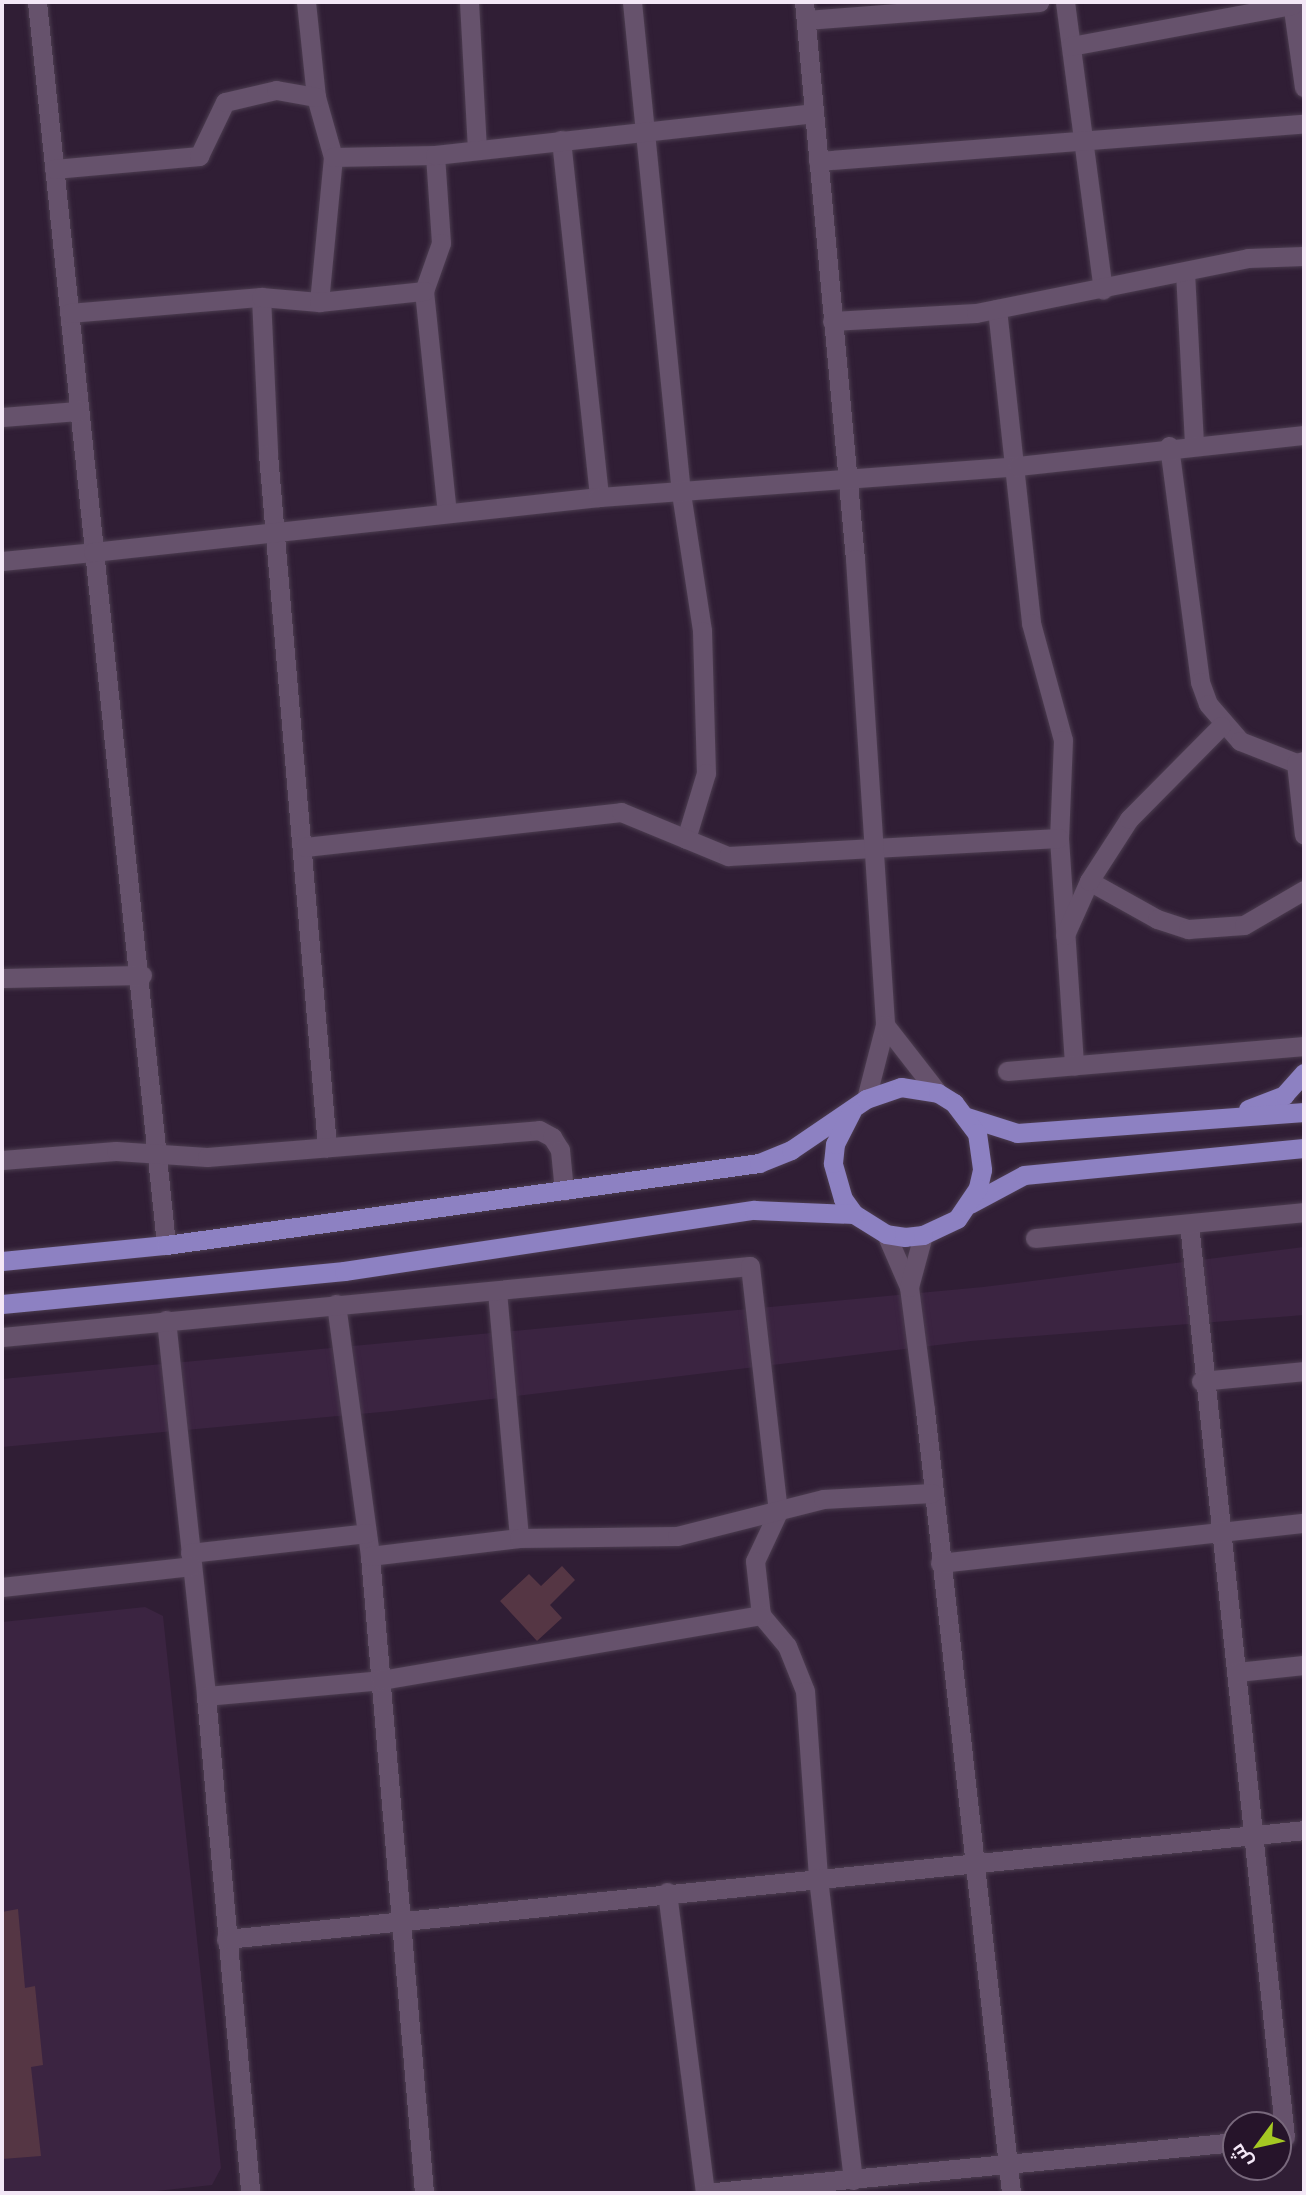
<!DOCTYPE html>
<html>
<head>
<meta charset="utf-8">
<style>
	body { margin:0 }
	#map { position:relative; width:1306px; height:2195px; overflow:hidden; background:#301e35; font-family:Raleway,Cairo,sans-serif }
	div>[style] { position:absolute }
	.built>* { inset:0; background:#3b2441 }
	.building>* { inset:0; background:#553644 }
	.roads { filter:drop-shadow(0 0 2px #4c3d50) drop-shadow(0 0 2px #4c3d50) }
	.minor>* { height:19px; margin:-9.5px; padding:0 9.5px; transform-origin:9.5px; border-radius:9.5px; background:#66526c }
	.tertiary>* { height:19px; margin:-9.5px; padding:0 9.5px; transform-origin:9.5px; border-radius:9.5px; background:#66526c }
	.primary>* { height:19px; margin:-9.5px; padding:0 9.5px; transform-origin:9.5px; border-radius:9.5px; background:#8d81c2 }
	span { translate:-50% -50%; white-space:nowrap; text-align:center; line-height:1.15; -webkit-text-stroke:5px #26142a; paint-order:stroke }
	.frame { position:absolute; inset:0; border:4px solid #f3e7f6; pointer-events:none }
	.north { position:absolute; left:1222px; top:2111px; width:70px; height:70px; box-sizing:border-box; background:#26142a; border:2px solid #78687c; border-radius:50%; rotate:237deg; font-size:19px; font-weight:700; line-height:28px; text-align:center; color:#f3e7f6 }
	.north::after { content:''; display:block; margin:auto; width:24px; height:32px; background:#a5c823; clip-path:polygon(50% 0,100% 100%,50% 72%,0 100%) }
</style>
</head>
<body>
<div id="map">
	<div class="built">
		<div style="clip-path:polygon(1304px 1247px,1304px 1315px,971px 1341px,392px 1411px,2px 1447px,2px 1379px,983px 1287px)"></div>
		<div style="clip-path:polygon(145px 1607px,163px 1616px,221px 2168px,212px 2185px,138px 2193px,2px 2193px,2px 1622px)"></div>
	</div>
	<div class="building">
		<div style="clip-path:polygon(562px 1566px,575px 1580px,550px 1605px,562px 1618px,537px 1641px,500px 1601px,529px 1574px,541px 1586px)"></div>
		<div style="clip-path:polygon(18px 1909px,25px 1988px,35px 1986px,43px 2065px,31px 2067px,41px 2156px,2px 2159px,2px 1912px)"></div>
	</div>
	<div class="roads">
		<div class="minor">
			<div style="left:37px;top:2px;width:1250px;rotate:84.07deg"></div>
			<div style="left:306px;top:2px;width:96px;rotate:84deg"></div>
			<div style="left:316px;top:97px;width:62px;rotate:74.2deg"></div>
			<div style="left:333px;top:157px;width:146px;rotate:95.5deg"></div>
			<div style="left:469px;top:2px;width:148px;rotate:86.9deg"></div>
			<div style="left:632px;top:2px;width:493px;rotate:84.3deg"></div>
			<div style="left:681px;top:493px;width:140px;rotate:81.3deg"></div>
			<div style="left:702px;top:631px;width:142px;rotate:88.4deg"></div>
			<div style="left:706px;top:773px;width:69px;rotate:106.9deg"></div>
			<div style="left:1065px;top:2px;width:290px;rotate:82.5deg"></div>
			<div style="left:1292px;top:2px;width:86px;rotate:82deg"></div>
			<div style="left:806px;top:20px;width:234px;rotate:-4.4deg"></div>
			<div style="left:1071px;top:46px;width:225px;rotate:-10.5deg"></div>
			<div style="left:561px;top:140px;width:359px;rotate:83.9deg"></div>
			<div style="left:435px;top:155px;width:88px;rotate:86.1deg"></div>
			<div style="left:441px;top:243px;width:51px;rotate:109.5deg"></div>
			<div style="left:424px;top:291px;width:223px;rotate:84.1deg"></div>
			<div style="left:333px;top:157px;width:102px;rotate:-1.1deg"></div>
			<div style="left:435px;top:155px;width:380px;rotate:-6.3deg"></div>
			<div style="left:818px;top:161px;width:487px;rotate:-4.4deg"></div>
			<div style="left:54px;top:169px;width:146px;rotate:-5.1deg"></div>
			<div style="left:199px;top:156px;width:60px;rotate:-64.3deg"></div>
			<div style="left:225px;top:102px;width:52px;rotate:-13.2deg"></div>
			<div style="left:276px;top:90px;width:41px;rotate:9.9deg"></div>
			<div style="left:1185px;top:272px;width:172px;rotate:87deg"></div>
			<div style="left:261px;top:297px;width:157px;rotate:87.4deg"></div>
			<div style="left:268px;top:454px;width:696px;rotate:85.13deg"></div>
			<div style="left:997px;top:309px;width:316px;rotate:83.8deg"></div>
			<div style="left:1031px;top:623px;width:121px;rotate:74.7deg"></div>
			<div style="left:1063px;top:740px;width:98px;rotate:92.3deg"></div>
			<div style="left:1059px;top:838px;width:228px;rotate:86.2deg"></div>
			<div style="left:69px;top:313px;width:193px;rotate:-4.8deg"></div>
			<div style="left:261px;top:297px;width:58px;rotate:4.9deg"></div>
			<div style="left:319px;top:302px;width:106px;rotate:-6deg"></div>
			<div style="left:832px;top:321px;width:144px;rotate:-3.2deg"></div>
			<div style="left:976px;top:313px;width:278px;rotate:-11.4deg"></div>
			<div style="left:1248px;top:258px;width:56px;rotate:-2deg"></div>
			<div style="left:2px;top:417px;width:76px;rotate:-4.5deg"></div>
			<div style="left:1169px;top:446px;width:238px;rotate:82.5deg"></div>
			<div style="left:1200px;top:682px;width:23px;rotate:70deg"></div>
			<div style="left:1208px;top:704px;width:49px;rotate:49.1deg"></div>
			<div style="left:1240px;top:741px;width:60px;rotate:21.4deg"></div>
			<div style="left:1296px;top:763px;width:8px;rotate:-14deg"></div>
			<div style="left:2px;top:561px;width:91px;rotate:-5.6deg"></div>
			<div style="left:1296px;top:763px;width:72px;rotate:83.7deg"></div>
			<div style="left:305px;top:847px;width:318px;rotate:-6.3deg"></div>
			<div style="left:621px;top:812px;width:116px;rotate:22.4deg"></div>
			<div style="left:728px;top:856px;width:331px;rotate:-3.1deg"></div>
			<div style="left:1089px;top:881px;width:78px;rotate:29.2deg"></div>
			<div style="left:1157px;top:919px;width:33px;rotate:18deg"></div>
			<div style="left:1188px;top:929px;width:56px;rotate:-4.1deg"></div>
			<div style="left:1244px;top:925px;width:69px;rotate:-30.3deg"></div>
			<div style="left:1065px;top:935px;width:59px;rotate:-66deg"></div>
			<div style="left:1089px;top:881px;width:74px;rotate:-57.2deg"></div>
			<div style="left:1129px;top:819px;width:131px;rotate:-45.3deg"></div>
			<div style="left:2px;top:978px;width:140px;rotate:-1.2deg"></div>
			<div style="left:1007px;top:1071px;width:298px;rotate:-4.8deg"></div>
			<div style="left:2px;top:1160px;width:114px;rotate:-4.5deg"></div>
			<div style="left:116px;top:1151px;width:91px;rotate:3.8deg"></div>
			<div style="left:207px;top:1157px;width:333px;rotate:-4.6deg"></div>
			<div style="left:539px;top:1130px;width:15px;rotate:28deg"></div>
			<div style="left:552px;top:1137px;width:15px;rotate:58deg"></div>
			<div style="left:560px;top:1150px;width:41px;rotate:84.4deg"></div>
			<div style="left:1189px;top:1224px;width:918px;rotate:84deg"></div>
			<div style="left:886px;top:1234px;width:58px;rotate:66.5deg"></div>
			<div style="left:909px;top:1287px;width:124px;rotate:82.6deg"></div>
			<div style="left:925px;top:1410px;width:788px;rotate:83.73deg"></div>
			<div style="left:909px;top:1287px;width:54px;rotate:-74.9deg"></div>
			<div style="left:497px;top:1291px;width:248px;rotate:84.9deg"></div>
			<div style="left:336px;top:1304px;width:254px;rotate:82.3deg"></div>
			<div style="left:370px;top:1556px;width:639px;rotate:85.15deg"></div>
			<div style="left:166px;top:1320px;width:378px;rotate:83.9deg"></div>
			<div style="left:206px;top:1696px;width:499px;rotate:84.9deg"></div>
			<div style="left:2px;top:1337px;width:751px;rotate:-5.42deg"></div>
			<div style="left:750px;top:1266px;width:248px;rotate:83.5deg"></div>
			<div style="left:778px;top:1512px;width:54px;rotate:115.1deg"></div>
			<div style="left:755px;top:1561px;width:54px;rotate:83.7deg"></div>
			<div style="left:761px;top:1615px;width:40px;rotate:50deg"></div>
			<div style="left:787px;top:1646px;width:48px;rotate:68.2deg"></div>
			<div style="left:805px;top:1691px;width:187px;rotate:86deg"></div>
			<div style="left:818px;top:1878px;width:304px;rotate:83.4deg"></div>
			<div style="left:1201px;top:1381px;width:103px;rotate:-5.5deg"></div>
			<div style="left:190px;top:1553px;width:178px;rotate:-6.4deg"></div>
			<div style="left:370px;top:1556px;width:150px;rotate:-6.9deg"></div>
			<div style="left:519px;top:1538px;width:158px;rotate:-0.7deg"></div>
			<div style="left:677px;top:1536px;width:151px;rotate:-14.2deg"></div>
			<div style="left:823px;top:1499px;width:109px;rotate:-3.2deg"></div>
			<div style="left:940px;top:1563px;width:366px;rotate:-6.3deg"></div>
			<div style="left:2px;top:1587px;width:190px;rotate:-6.3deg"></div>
			<div style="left:1237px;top:1672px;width:67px;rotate:-6deg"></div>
			<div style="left:206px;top:1696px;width:176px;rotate:-5.2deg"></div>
			<div style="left:381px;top:1680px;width:386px;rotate:-9.7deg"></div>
			<div style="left:667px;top:1892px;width:303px;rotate:82.8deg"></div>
			<div style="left:705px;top:2193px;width:533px;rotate:-5.49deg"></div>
			<div style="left:226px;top:1939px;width:1083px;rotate:-5.77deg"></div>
		</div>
		<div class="tertiary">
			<div style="left:804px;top:2px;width:559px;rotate:84.77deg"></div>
			<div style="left:855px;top:559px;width:467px;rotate:86.3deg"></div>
			<div style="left:885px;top:1025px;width:76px;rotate:104.4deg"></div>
			<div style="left:93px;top:552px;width:509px;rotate:-6.2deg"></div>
			<div style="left:599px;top:497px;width:420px;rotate:-4.2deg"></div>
			<div style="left:1018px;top:466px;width:288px;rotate:-6.2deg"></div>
			<div style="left:885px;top:1025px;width:86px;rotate:52.1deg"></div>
			<div style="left:1035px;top:1238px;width:270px;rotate:-5.5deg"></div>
		</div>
		<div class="primary">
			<div style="left:1248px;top:1109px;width:39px;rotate:-21deg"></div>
			<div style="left:1284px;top:1095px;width:30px;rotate:-48deg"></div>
			<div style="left:967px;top:1117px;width:52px;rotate:17.7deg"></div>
			<div style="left:1017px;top:1133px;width:288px;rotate:-4.2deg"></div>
			<div style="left:970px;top:1204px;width:61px;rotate:-28.2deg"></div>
			<div style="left:1024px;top:1175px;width:281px;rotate:-5.5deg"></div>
			<div style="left:2px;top:1261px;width:165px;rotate:-5.6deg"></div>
			<div style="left:166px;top:1245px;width:599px;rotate:-7.87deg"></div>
			<div style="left:759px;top:1163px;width:35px;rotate:-22deg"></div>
			<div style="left:791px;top:1150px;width:91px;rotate:-34.2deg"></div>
			<div style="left:866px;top:1099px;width:37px;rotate:-19deg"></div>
			<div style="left:901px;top:1087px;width:37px;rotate:9deg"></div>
			<div style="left:938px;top:1093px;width:19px;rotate:32deg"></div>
			<div style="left:954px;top:1103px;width:38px;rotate:53deg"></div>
			<div style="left:977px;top:1133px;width:37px;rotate:82deg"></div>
			<div style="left:982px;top:1170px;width:18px;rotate:103deg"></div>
			<div style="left:978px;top:1188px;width:37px;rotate:124deg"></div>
			<div style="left:957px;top:1219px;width:38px;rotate:155deg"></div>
			<div style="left:923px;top:1235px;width:18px;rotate:174deg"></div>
			<div style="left:905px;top:1237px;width:19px;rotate:-171deg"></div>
			<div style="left:886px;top:1234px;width:38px;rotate:-148deg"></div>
			<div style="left:854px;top:1214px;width:19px;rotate:-126deg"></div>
			<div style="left:843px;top:1199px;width:37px;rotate:-106deg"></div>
			<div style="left:833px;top:1163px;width:19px;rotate:-84deg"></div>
			<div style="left:835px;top:1144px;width:37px;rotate:-63deg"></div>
			<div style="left:2px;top:1304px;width:344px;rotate:-5.5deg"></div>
			<div style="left:344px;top:1271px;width:415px;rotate:-8.5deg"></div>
			<div style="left:754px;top:1210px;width:100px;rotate:2.3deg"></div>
		</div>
	</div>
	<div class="frame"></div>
	<div class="north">ش</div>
</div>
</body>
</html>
